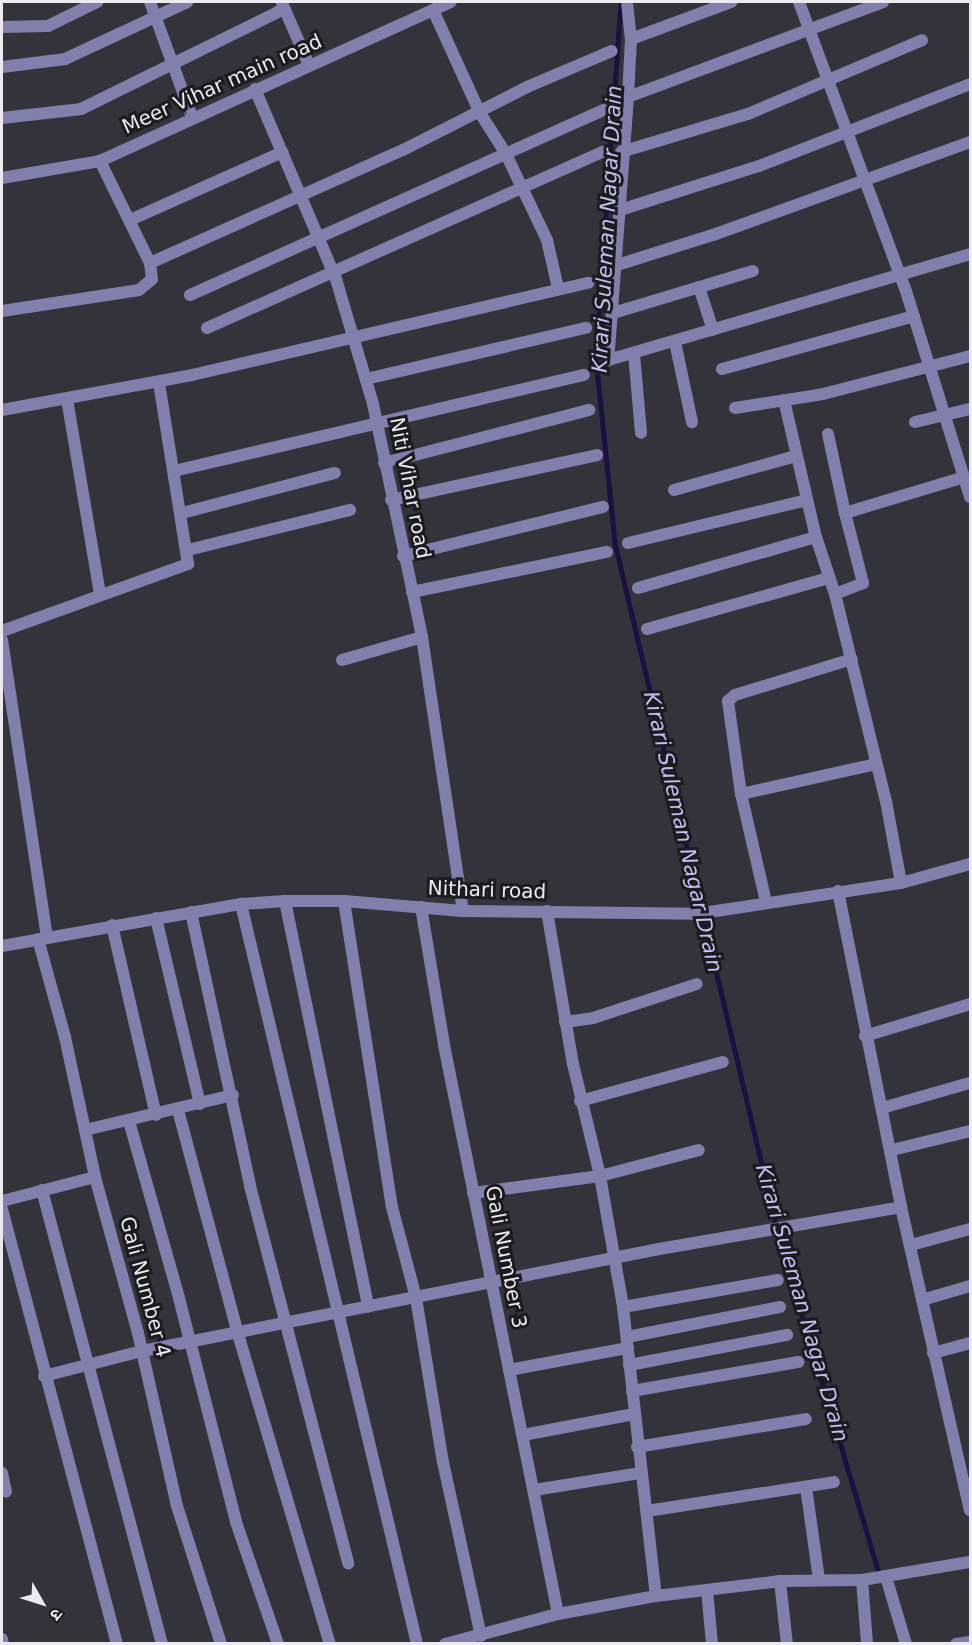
<!DOCTYPE html>
<html>
<head>
<meta charset="utf-8">
<style>
	body { margin:0 }
	#map { position:relative; width:972px; height:1645px; overflow:hidden; background:#33333c; font-family:"DejaVu Sans","Noto Sans Devanagari",sans-serif }
	div>[style] { position:absolute }
	.stream>* { height:4.5px; margin:-2.25px; padding:0 2.25px; transform-origin:2.25px; border-radius:2.25px; background:#191141 }
	.street>* { height:12px; margin:-6px; padding:0 6px; transform-origin:6px; border-radius:6px; background:#8180ac }
	span { translate:-50% -50%; white-space:nowrap; text-align:center; line-height:1.15; -webkit-text-stroke:6px #1b1c1f; paint-order:stroke }
	.street-label { font-size:20px; color:#eaeaf0 }
	.water-label { font-size:21px; color:#c0c0f2; font-style:italic }
	.frame { position:absolute; inset:0; border:3px solid #eaeaf0; pointer-events:none }
	.north { position:absolute; left:12px; top:1573px; width:60px; height:60px; -webkit-text-stroke:4px #1b1c1f; paint-order:stroke; rotate:129deg; font-size:16px; font-weight:700; line-height:24px; text-align:center; color:#eaeaf0 }
	.north::after { content:''; display:block; margin:auto; width:21px; height:27px; background:#eaeaf0; clip-path:polygon(50% 0,100% 100%,50% 72%,0 100%) }
</style>
</head>
<body>
<div id="map">
	<div class="stream">
		<div style="left:621px;top:2px;width:357px;rotate:94deg"></div>
		<div style="left:596px;top:358px;width:186px;rotate:84.1deg"></div>
		<div style="left:615px;top:543px;width:717px;rotate:76.7deg"></div>
		<div style="left:780px;top:1241px;width:351px;rotate:73.4deg"></div>
	</div>
	<div class="street">
		<div style="left:150px;top:2px;width:122px;rotate:69.9deg"></div>
		<div style="left:627px;top:2px;width:37px;rotate:84deg"></div>
		<div style="left:631px;top:39px;width:58px;rotate:93deg"></div>
		<div style="left:628px;top:97px;width:264px;rotate:94.3deg"></div>
		<div style="left:608px;top:360px;width:377px;rotate:-16.3deg"></div>
		<div style="left:799px;top:2px;width:305px;rotate:69.7deg"></div>
		<div style="left:905px;top:288px;width:219px;rotate:72.7deg"></div>
		<div style="left:282px;top:3px;width:68px;rotate:66.5deg"></div>
		<div style="left:433px;top:10px;width:113px;rotate:65.5deg"></div>
		<div style="left:480px;top:113px;width:49px;rotate:57.6deg"></div>
		<div style="left:506px;top:154px;width:95px;rotate:64.5deg"></div>
		<div style="left:547px;top:240px;width:49px;rotate:77.1deg"></div>
		<div style="left:2px;top:27px;width:46px;rotate:-1.2deg"></div>
		<div style="left:48px;top:26px;width:55px;rotate:-26.1deg"></div>
		<div style="left:631px;top:39px;width:107px;rotate:-20.3deg"></div>
		<div style="left:2px;top:67px;width:64px;rotate:-7.2deg"></div>
		<div style="left:65px;top:59px;width:135px;rotate:-25deg"></div>
		<div style="left:255px;top:89px;width:207px;rotate:66.9deg"></div>
		<div style="left:336px;top:279px;width:130px;rotate:73.5deg"></div>
		<div style="left:373px;top:404px;width:238px;rotate:78.1deg"></div>
		<div style="left:422px;top:637px;width:277px;rotate:81.5deg"></div>
		<div style="left:628px;top:97px;width:272px;rotate:-20.4deg"></div>
		<div style="left:2px;top:118px;width:80px;rotate:-6.5deg"></div>
		<div style="left:81px;top:109px;width:226px;rotate:-26.2deg"></div>
		<div style="left:621px;top:152px;width:133px;rotate:-16.7deg"></div>
		<div style="left:748px;top:114px;width:189px;rotate:-23deg"></div>
		<div style="left:2px;top:178px;width:99px;rotate:-9.8deg"></div>
		<div style="left:100px;top:161px;width:385px;rotate:-24.4deg"></div>
		<div style="left:620px;top:210px;width:146px;rotate:-17.6deg"></div>
		<div style="left:759px;top:166px;width:226px;rotate:-21.2deg"></div>
		<div style="left:130px;top:220px;width:167px;rotate:-24deg"></div>
		<div style="left:150px;top:263px;width:277px;rotate:-24.1deg"></div>
		<div style="left:403px;top:150px;width:139px;rotate:-26.9deg"></div>
		<div style="left:527px;top:87px;width:92px;rotate:-23deg"></div>
		<div style="left:617px;top:265px;width:101px;rotate:-17.4deg"></div>
		<div style="left:713px;top:235px;width:273px;rotate:-19.9deg"></div>
		<div style="left:699px;top:287px;width:45px;rotate:72deg"></div>
		<div style="left:190px;top:295px;width:453px;rotate:-24.1deg"></div>
		<div style="left:2px;top:311px;width:139px;rotate:-8.7deg"></div>
		<div style="left:139px;top:290px;width:17px;rotate:-40deg"></div>
		<div style="left:152px;top:279px;width:16px;rotate:-97deg"></div>
		<div style="left:150px;top:263px;width:114px;rotate:-116.1deg"></div>
		<div style="left:613px;top:313px;width:146px;rotate:-16.7deg"></div>
		<div style="left:207px;top:328px;width:433px;rotate:-24deg"></div>
		<div style="left:675px;top:342px;width:82px;rotate:78deg"></div>
		<div style="left:634px;top:354px;width:79px;rotate:84.9deg"></div>
		<div style="left:722px;top:369px;width:199px;rotate:-15.4deg"></div>
		<div style="left:366px;top:379px;width:226px;rotate:-13.1deg"></div>
		<div style="left:67px;top:399px;width:199px;rotate:80.4deg"></div>
		<div style="left:784px;top:400px;width:141px;rotate:76.9deg"></div>
		<div style="left:816px;top:537px;width:60px;rotate:71.6deg"></div>
		<div style="left:835px;top:594px;width:213px;rotate:76.2deg"></div>
		<div style="left:886px;top:801px;width:83px;rotate:79.6deg"></div>
		<div style="left:735px;top:408px;width:89px;rotate:-9deg"></div>
		<div style="left:823px;top:394px;width:152px;rotate:-14.5deg"></div>
		<div style="left:2px;top:410px;width:193px;rotate:-10.4deg"></div>
		<div style="left:192px;top:375px;width:407px;rotate:-13.1deg"></div>
		<div style="left:915px;top:422px;width:57px;rotate:-13.3deg"></div>
		<div style="left:828px;top:434px;width:81px;rotate:77.9deg"></div>
		<div style="left:384px;top:463px;width:212px;rotate:-14.5deg"></div>
		<div style="left:174px;top:471px;width:421px;rotate:-13.2deg"></div>
		<div style="left:674px;top:490px;width:127px;rotate:-15.6deg"></div>
		<div style="left:391px;top:500px;width:211px;rotate:-12.3deg"></div>
		<div style="left:182px;top:513px;width:158px;rotate:-14.7deg"></div>
		<div style="left:628px;top:543px;width:184px;rotate:-13.5deg"></div>
		<div style="left:188px;top:550px;width:167px;rotate:-13.9deg"></div>
		<div style="left:403px;top:556px;width:206px;rotate:-13.8deg"></div>
		<div style="left:638px;top:588px;width:185px;rotate:-16deg"></div>
		<div style="left:412px;top:592px;width:199px;rotate:-11.6deg"></div>
		<div style="left:835px;top:594px;width:30px;rotate:-21deg"></div>
		<div style="left:863px;top:583px;width:72px;rotate:-104.4deg"></div>
		<div style="left:845px;top:513px;width:124px;rotate:-16.8deg"></div>
		<div style="left:647px;top:629px;width:189px;rotate:-15.7deg"></div>
		<div style="left:2px;top:631px;width:198px;rotate:-19.8deg"></div>
		<div style="left:188px;top:564px;width:184px;rotate:-99.1deg"></div>
		<div style="left:2px;top:640px;width:300px;rotate:81.4deg"></div>
		<div style="left:342px;top:660px;width:83px;rotate:-16deg"></div>
		<div style="left:741px;top:794px;width:138px;rotate:-12.5deg"></div>
		<div style="left:838px;top:891px;width:322px;rotate:78.7deg"></div>
		<div style="left:901px;top:1207px;width:311px;rotate:77.2deg"></div>
		<div style="left:285px;top:901px;width:414px;rotate:78.4deg"></div>
		<div style="left:344px;top:901px;width:310px;rotate:81.1deg"></div>
		<div style="left:392px;top:1207px;width:94px;rotate:75.2deg"></div>
		<div style="left:416px;top:1298px;width:166px;rotate:80.7deg"></div>
		<div style="left:443px;top:1462px;width:178px;rotate:77.7deg"></div>
		<div style="left:766px;top:902px;width:111px;rotate:-103deg"></div>
		<div style="left:741px;top:794px;width:94px;rotate:-98deg"></div>
		<div style="left:728px;top:701px;width:9px;rotate:-41deg"></div>
		<div style="left:735px;top:695px;width:122px;rotate:-17.1deg"></div>
		<div style="left:241px;top:904px;width:761px;rotate:76.62deg"></div>
		<div style="left:421px;top:907px;width:140px;rotate:80.5deg"></div>
		<div style="left:444px;top:1045px;width:580px;rotate:78.67deg"></div>
		<div style="left:547px;top:911px;width:155px;rotate:80.4deg"></div>
		<div style="left:573px;top:1064px;width:115px;rotate:76.4deg"></div>
		<div style="left:600px;top:1176px;width:133px;rotate:80deg"></div>
		<div style="left:623px;top:1307px;width:291px;rotate:83.5deg"></div>
		<div style="left:191px;top:912px;width:280px;rotate:77.8deg"></div>
		<div style="left:250px;top:1186px;width:390px;rotate:75.4deg"></div>
		<div style="left:156px;top:918px;width:191px;rotate:76.7deg"></div>
		<div style="left:112px;top:925px;width:195px;rotate:77deg"></div>
		<div style="left:38px;top:939px;width:102px;rotate:74.6deg"></div>
		<div style="left:65px;top:1037px;width:143px;rotate:77.9deg"></div>
		<div style="left:95px;top:1177px;width:162px;rotate:74.6deg"></div>
		<div style="left:138px;top:1333px;width:177px;rotate:77.3deg"></div>
		<div style="left:177px;top:1506px;width:145px;rotate:72.3deg"></div>
		<div style="left:2px;top:946px;width:243px;rotate:-10deg"></div>
		<div style="left:241px;top:904px;width:44px;rotate:-3.9deg"></div>
		<div style="left:285px;top:901px;width:59px"></div>
		<div style="left:344px;top:901px;width:119px;rotate:4.8deg"></div>
		<div style="left:463px;top:911px;width:233px;rotate:0.7deg"></div>
		<div style="left:696px;top:914px;width:207px;rotate:-8.6deg"></div>
		<div style="left:901px;top:883px;width:72px;rotate:-15.4deg"></div>
		<div style="left:565px;top:1022px;width:28px;rotate:-8deg"></div>
		<div style="left:593px;top:1018px;width:109px;rotate:-18.1deg"></div>
		<div style="left:865px;top:1036px;width:110px;rotate:-16.9deg"></div>
		<div style="left:580px;top:1101px;width:148px;rotate:-15.3deg"></div>
		<div style="left:882px;top:1108px;width:91px;rotate:-15.9deg"></div>
		<div style="left:178px;top:1110px;width:232px;rotate:75deg"></div>
		<div style="left:238px;top:1334px;width:323px;rotate:73.5deg"></div>
		<div style="left:129px;top:1121px;width:184px;rotate:74.2deg"></div>
		<div style="left:179px;top:1298px;width:231px;rotate:75.7deg"></div>
		<div style="left:236px;top:1522px;width:129px;rotate:71deg"></div>
		<div style="left:85px;top:1130px;width:152px;rotate:-13.3deg"></div>
		<div style="left:892px;top:1150px;width:80px;rotate:-13.7deg"></div>
		<div style="left:42px;top:1190px;width:470px;rotate:75.2deg"></div>
		<div style="left:473px;top:1193px;width:128px;rotate:-7.6deg"></div>
		<div style="left:600px;top:1176px;width:102px;rotate:-14.7deg"></div>
		<div style="left:2px;top:1201px;width:96px;rotate:-14.5deg"></div>
		<div style="left:2px;top:1209px;width:450px;rotate:75.2deg"></div>
		<div style="left:911px;top:1245px;width:61px;rotate:-15.2deg"></div>
		<div style="left:922px;top:1300px;width:50px;rotate:-16.3deg"></div>
		<div style="left:623px;top:1307px;width:157px;rotate:-9.9deg"></div>
		<div style="left:627px;top:1337px;width:156px;rotate:-11.1deg"></div>
		<div style="left:933px;top:1353px;width:38px;rotate:-15deg"></div>
		<div style="left:629px;top:1365px;width:161px;rotate:-10.8deg"></div>
		<div style="left:509px;top:1370px;width:121px;rotate:-10.5deg"></div>
		<div style="left:44px;top:1376px;width:101px;rotate:-14.3deg"></div>
		<div style="left:142px;top:1351px;width:527px;rotate:-11.16deg"></div>
		<div style="left:659px;top:1249px;width:246px;rotate:-9.8deg"></div>
		<div style="left:632px;top:1391px;width:169px;rotate:-9.9deg"></div>
		<div style="left:523px;top:1435px;width:113px;rotate:-10.7deg"></div>
		<div style="left:637px;top:1447px;width:171px;rotate:-9.4deg"></div>
		<div style="left:2px;top:1473px;width:19px;rotate:78deg"></div>
		<div style="left:806px;top:1487px;width:94px;rotate:82deg"></div>
		<div style="left:534px;top:1490px;width:107px;rotate:-9.1deg"></div>
		<div style="left:647px;top:1511px;width:189px;rotate:-8.8deg"></div>
		<div style="left:886px;top:1577px;width:70px;rotate:73.4deg"></div>
		<div style="left:862px;top:1580px;width:64px;rotate:85.5deg"></div>
		<div style="left:780px;top:1581px;width:63px;rotate:83.7deg"></div>
		<div style="left:707px;top:1590px;width:54px;rotate:84.7deg"></div>
		<div style="left:2px;top:1639px;width:5px;rotate:79deg"></div>
		<div style="left:445px;top:1644px;width:117px;rotate:-14.9deg"></div>
		<div style="left:558px;top:1614px;width:100px;rotate:-10.4deg"></div>
		<div style="left:656px;top:1596px;width:125px;rotate:-6.9deg"></div>
		<div style="left:780px;top:1581px;width:82px;rotate:-0.7deg"></div>
		<div style="left:862px;top:1580px;width:109px;rotate:-9.5deg"></div>
		<div style="left:956px;top:1644px;width:14px;rotate:-8deg"></div>
	</div>
	<div class="street-label">
		<span style="left:222px;top:84px;rotate:-24deg">Meer Vihar main road</span>
		<span style="left:410px;top:488px;rotate:79deg">Niti Vihar road</span>
		<span style="left:487px;top:890px;rotate:2deg">Nithari road</span>
		<span style="left:506px;top:1257px;rotate:79deg">Gali Number 3</span>
		<span style="left:145px;top:1287px;rotate:75deg">Gali Number 4</span>
	</div>
	<div class="water-label">
		<span style="left:607px;top:229px;rotate:-87deg">Kirari Suleman Nagar Drain</span>
		<span style="left:683px;top:832px;rotate:77deg">Kirari Suleman Nagar Drain</span>
		<span style="left:802px;top:1303px;rotate:74deg">Kirari Suleman Nagar Drain</span>
	</div>
	<div class="frame"></div>
	<div class="north">उ</div>
</div>
</body>
</html>
